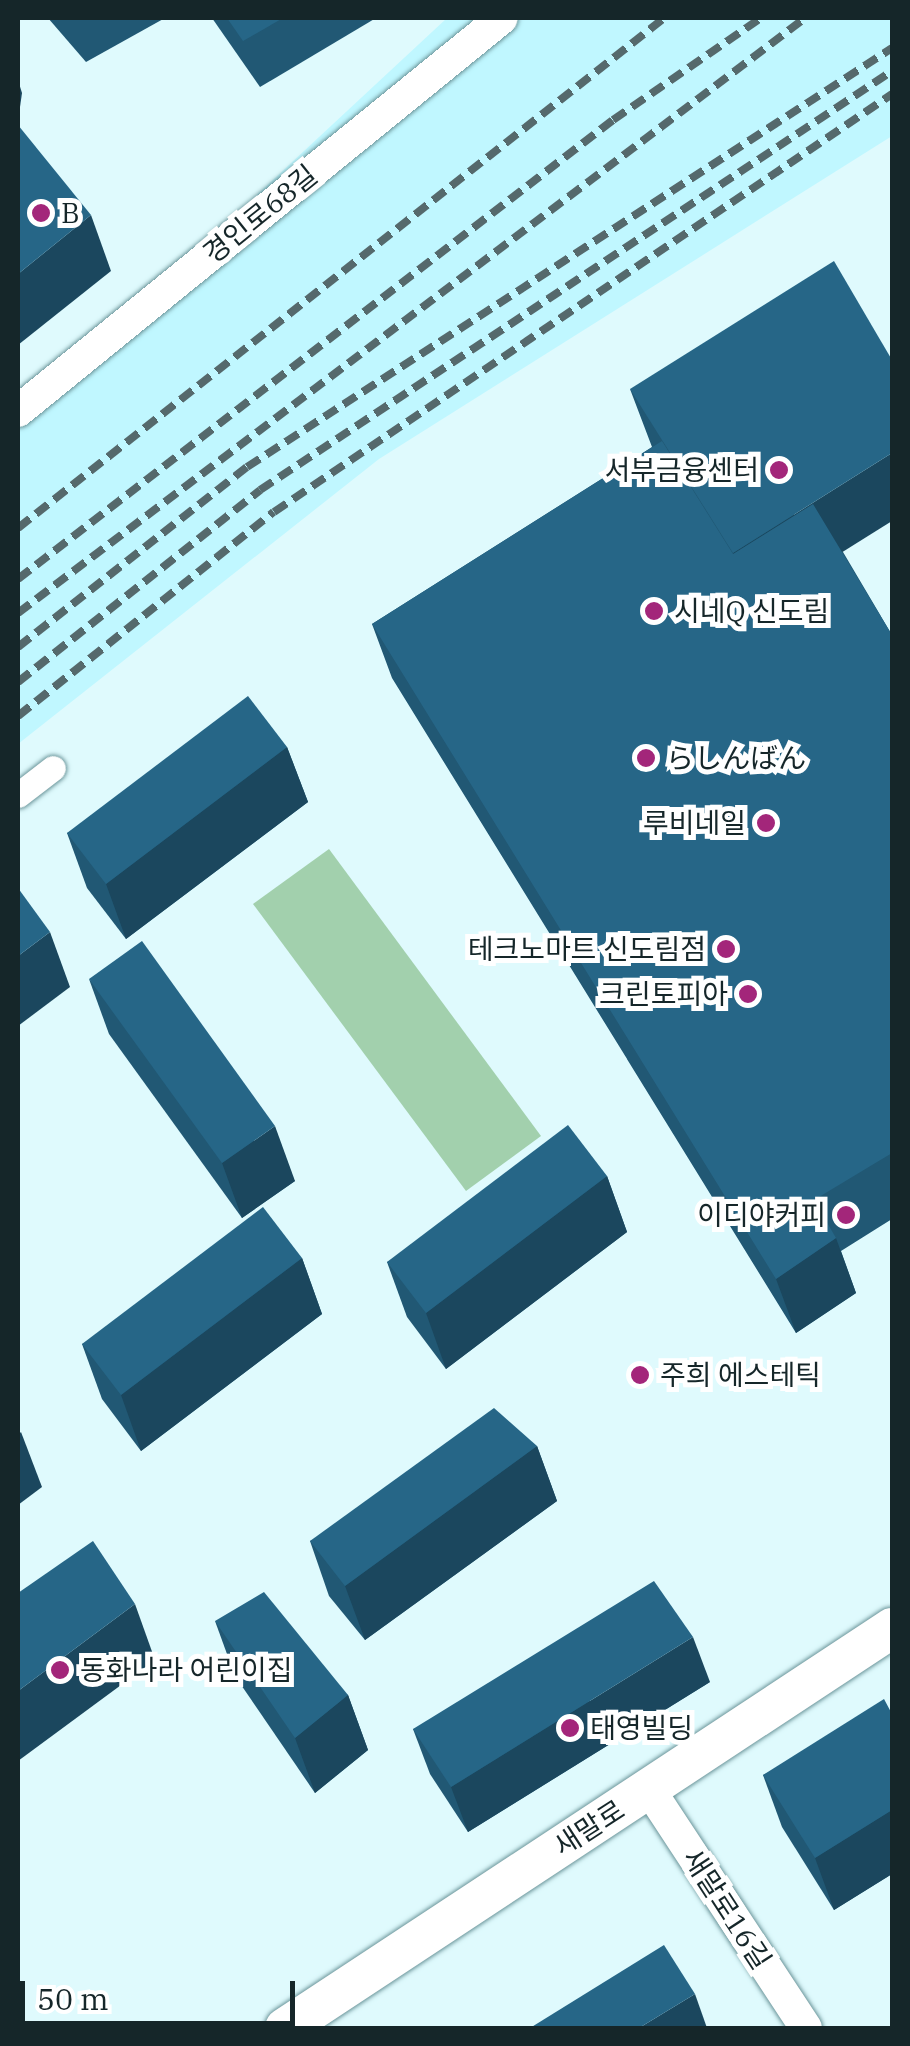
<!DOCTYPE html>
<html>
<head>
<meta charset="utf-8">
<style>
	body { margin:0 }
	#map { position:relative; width:910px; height:2046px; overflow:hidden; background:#dffafd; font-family:"IBM Plex Serif","Noto Sans KR","Noto Sans JP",serif }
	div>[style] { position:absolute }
	.built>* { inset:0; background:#c0f7ff }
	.green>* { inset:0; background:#a2d0ad }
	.roads { filter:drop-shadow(0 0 2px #6b959a) drop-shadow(0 0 2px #6b959a) }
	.pedestrian>* { height:25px; margin:-12.5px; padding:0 12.5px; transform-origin:12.5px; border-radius:12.5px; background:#fff }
	.minor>* { height:32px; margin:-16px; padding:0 16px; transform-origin:16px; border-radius:16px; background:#fff }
	.tertiary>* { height:40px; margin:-20px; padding:0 20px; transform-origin:20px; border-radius:20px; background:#fff }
	.rail>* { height:8px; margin-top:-4px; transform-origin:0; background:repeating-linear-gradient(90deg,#55696c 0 15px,transparent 0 23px) }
	.wall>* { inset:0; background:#215874 }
	.shaded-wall>* { inset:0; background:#1b475e }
	.building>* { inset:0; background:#266687 }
	.dots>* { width:28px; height:28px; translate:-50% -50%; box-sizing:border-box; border:5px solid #fff; border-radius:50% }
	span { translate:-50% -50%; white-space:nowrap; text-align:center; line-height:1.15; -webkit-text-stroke:10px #fff; paint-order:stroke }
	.poi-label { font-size:28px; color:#152629 }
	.left { translate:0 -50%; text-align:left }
	.right { translate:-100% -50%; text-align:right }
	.street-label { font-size:28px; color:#152629 }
	.frame { position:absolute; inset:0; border:20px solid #152629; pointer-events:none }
	.scale { position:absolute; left:20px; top:1981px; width:275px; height:45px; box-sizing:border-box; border:5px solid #152629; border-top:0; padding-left:12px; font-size:30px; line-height:35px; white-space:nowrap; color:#152629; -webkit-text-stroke:8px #fff; paint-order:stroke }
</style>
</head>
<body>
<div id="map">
	<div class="built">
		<div style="clip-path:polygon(447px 18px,892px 18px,892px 136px,379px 459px,18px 744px,18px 417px)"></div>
	</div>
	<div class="green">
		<div style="clip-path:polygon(329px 849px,541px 1136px,466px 1191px,253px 904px)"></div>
	</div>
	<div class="roads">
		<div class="pedestrian">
			<div style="left:18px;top:795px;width:44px;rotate:-37.6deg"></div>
		</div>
		<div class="minor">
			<div style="left:18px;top:411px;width:623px;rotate:-39.08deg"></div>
			<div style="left:649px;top:1789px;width:286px;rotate:56.7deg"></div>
		</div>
		<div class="tertiary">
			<div style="left:285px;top:2028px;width:727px;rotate:-33.38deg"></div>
		</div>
	</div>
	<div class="rail">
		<div style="left:18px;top:528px;width:823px;rotate:-38.29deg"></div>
		<div style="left:18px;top:579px;width:751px;rotate:-37.65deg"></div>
		<div style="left:613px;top:120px;width:180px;rotate:-34.6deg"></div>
		<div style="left:18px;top:613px;width:987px;rotate:-37.09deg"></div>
		<div style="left:18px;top:647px;width:291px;rotate:-38.2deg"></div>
		<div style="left:247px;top:467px;width:769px;rotate:-33.01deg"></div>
		<div style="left:18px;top:682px;width:309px;rotate:-38.4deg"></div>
		<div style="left:260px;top:490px;width:758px;rotate:-33.54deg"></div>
		<div style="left:18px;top:716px;width:327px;rotate:-38.6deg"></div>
		<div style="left:274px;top:512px;width:746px;rotate:-34.07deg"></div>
	</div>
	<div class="wall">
		<div style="clip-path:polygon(48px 18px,165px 18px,86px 62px)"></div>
		<div style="clip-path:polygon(212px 18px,376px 18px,260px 87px)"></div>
		<div style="clip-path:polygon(630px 389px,843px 552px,892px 635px,892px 1219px,841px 1251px,856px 1293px,796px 1333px,392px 678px,372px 624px,652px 447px)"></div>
		<div style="clip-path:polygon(287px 747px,308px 802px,126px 939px,87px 888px,67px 833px)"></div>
		<div style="clip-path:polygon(89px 979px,295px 1181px,242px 1218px,109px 1034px)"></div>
		<div style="clip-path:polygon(607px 1176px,627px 1232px,446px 1369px,407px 1317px,387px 1262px)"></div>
		<div style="clip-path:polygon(302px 1258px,322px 1314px,141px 1451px,102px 1399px,82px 1344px)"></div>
		<div style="clip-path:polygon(537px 1446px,557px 1501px,365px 1640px,329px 1596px,310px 1541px)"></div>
		<div style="clip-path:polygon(215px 1621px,348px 1695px,368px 1750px,315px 1793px,235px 1676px)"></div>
		<div style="clip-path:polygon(710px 1682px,468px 1832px,430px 1774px,413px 1729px)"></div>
		<div style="clip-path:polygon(892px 1714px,892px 1874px,834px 1910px,782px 1827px,763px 1775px)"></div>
	</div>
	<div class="shaded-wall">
		<div style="clip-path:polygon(18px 80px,22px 93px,18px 121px)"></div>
		<div style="clip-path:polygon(91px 215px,111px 271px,18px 345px,18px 274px)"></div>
		<div style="clip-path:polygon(892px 453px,892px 521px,753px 608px,733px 553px)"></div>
		<div style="clip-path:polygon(287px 747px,308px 802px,126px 939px,106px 884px)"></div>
		<div style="clip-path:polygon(50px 932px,70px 987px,18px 1026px,18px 956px)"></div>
		<div style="clip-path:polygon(275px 1126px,295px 1181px,242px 1218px,222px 1163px)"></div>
		<div style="clip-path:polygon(607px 1176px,627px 1232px,446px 1369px,426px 1313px)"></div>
		<div style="clip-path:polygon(836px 1238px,856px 1293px,796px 1333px,776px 1279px)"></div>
		<div style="clip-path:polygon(302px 1258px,322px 1314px,141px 1451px,121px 1395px)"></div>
		<div style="clip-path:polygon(21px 1432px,42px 1487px,18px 1505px,18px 1435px)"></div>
		<div style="clip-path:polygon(537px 1446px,557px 1501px,365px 1640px,345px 1586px)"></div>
		<div style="clip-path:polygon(135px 1604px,155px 1660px,18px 1761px,18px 1691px)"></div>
		<div style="clip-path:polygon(693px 1637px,710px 1682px,468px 1832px,451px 1787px)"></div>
		<div style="clip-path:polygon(348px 1695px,368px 1750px,315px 1793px,295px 1738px)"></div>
		<div style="clip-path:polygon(892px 1810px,892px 1874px,834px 1910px,815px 1858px)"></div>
		<div style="clip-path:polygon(695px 1994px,707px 2028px,639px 2028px)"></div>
	</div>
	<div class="building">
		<div style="clip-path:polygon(227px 18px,283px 18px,243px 41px)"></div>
		<div style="clip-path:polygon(18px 125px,91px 215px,18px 274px)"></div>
		<div style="clip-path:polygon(834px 261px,892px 360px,892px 453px,733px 553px,630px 389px)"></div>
		<div style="clip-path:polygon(662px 441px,733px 554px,813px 504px,892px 635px,892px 1153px,814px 1200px,836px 1238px,776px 1279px,372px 624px)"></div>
		<div style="clip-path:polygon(248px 696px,287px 747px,106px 884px,67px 833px)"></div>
		<div style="clip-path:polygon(18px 888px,50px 932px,18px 956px)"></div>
		<div style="clip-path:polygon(142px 941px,275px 1126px,222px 1163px,89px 979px)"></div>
		<div style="clip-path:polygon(568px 1125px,607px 1176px,426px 1313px,387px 1262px)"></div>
		<div style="clip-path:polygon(263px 1207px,302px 1258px,121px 1395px,82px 1344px)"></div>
		<div style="clip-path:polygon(494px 1408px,537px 1446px,345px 1586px,310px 1541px)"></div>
		<div style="clip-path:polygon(93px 1541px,135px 1604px,18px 1691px,18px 1593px)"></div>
		<div style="clip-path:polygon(654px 1581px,693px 1637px,451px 1787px,413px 1729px)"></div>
		<div style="clip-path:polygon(264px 1592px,348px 1695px,295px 1738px,215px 1621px)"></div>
		<div style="clip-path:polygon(884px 1699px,892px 1714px,892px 1810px,815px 1858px,763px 1775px)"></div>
		<div style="clip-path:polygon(664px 1945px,695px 1994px,639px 2028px,530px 2028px)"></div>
	</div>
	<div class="dots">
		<div style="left:41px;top:213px;background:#a3267a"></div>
		<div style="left:779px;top:470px;background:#a3267a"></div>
		<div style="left:654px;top:611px;background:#a3267a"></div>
		<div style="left:646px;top:758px;background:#a3267a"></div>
		<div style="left:766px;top:823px;background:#a3267a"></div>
		<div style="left:726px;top:949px;background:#a3267a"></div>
		<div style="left:748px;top:994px;background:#a3267a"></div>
		<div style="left:846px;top:1215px;background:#a3267a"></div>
		<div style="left:640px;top:1375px;background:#a3267a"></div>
		<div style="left:60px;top:1670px;background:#a3267a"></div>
		<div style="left:570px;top:1728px;background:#a3267a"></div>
	</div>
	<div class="poi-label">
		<span class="left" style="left:61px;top:213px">B</span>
		<span class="right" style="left:759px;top:470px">서부금융센터</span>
		<span class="left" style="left:674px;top:611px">시네Q 신도림</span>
		<span class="left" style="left:666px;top:758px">らしんばん</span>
		<span class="right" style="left:746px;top:823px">루비네일</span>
		<span class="right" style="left:706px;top:949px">테크노마트 신도림점</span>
		<span class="right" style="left:728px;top:994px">크린토피아</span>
		<span class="right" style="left:826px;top:1215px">이디야커피</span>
		<span class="left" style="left:660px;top:1375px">주희 에스테틱</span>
		<span class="left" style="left:80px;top:1670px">동화나라 어린이집</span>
		<span class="left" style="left:590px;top:1728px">태영빌딩</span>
	</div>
	<div class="street-label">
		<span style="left:260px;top:214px;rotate:-39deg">경인로68길</span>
		<span style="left:589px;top:1828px;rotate:-33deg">새말로</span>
		<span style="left:727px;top:1909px;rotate:57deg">새말로16길</span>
	</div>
	<div class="frame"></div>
	<div class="scale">50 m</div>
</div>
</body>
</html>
